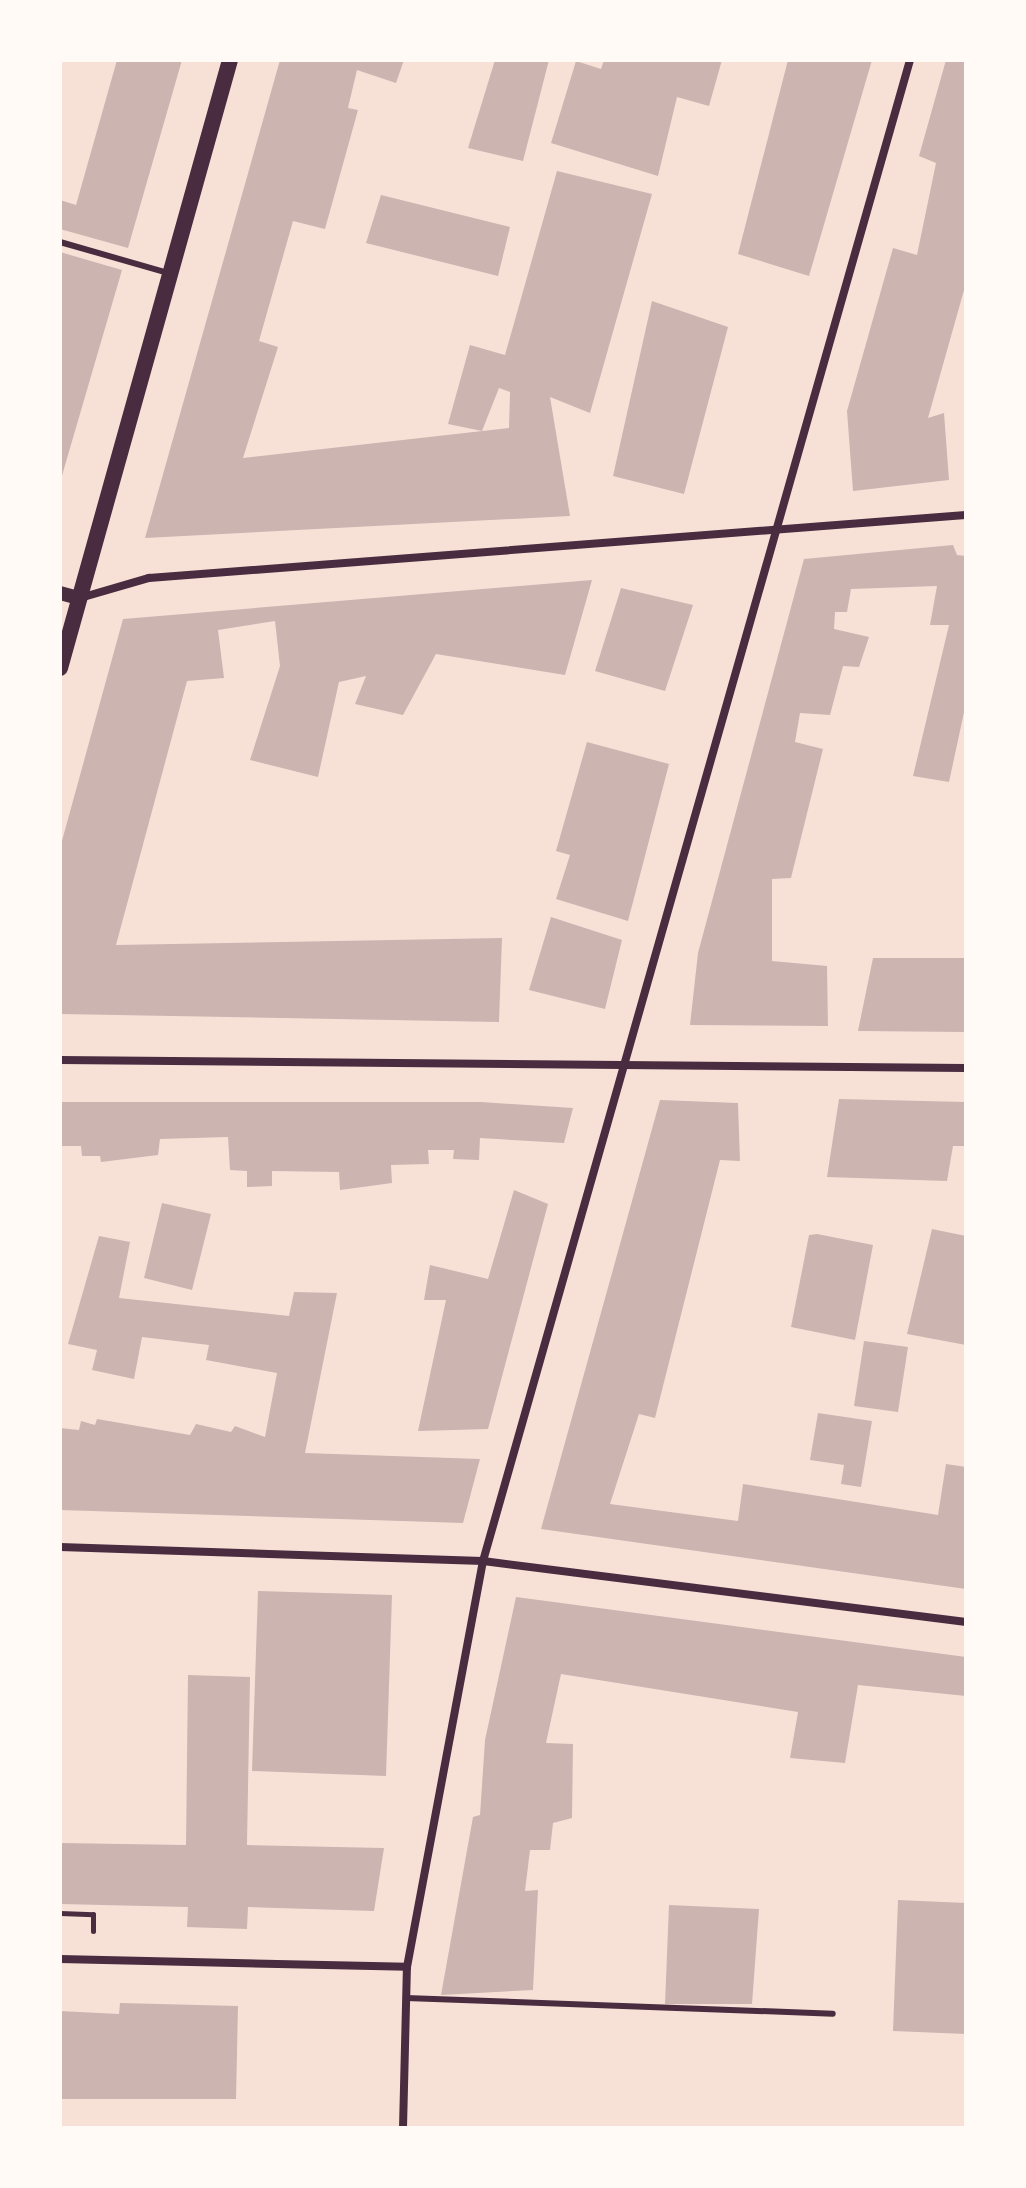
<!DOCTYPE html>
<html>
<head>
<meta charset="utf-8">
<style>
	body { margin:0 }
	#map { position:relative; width:1026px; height:2188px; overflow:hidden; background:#f7e1d7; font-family:"Asap Condensed",sans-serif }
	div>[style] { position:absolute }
	.building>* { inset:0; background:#ccb4b1 }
	.path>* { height:5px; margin:-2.5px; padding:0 2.5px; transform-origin:2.5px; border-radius:2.5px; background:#4a2c40 }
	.service>* { height:6px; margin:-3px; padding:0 3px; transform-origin:3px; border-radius:3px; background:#4a2c40 }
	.minor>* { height:8px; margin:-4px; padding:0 4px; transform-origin:4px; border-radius:4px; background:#4a2c40 }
	.tertiary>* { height:14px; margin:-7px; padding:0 7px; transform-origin:7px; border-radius:7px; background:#4a2c40 }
	.secondary>* { height:16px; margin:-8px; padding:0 8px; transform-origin:8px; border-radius:8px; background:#4a2c40 }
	span { translate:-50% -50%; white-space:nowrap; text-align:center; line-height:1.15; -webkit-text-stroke:6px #fffaf5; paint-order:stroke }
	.frame { position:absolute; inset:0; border:62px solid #fffaf5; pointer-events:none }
</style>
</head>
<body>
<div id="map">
	<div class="building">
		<div style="clip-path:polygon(117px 60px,182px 60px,128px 248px,60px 229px,60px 200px,76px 205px)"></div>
		<div style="clip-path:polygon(280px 60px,404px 60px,396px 83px,357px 70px,348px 108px,358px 110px,325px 229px,293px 221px,259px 341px,278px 347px,243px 458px,509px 428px,510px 392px,499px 388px,482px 431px,448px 424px,470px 345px,505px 355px,557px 171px,652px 194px,590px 413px,550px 397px,570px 516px,145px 538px)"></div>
		<div style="clip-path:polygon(495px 60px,549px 60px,523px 161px,468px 148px)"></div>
		<div style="clip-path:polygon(604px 60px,722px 60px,709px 106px,677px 97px,658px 176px,551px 143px,576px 61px,601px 69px)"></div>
		<div style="clip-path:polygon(788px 60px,872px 60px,809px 276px,738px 254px)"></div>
		<div style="clip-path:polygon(946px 60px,966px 62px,966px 283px,928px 418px,944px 413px,949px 480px,853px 491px,847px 411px,893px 248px,917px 255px,936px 163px,919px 156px)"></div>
		<div style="clip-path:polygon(381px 195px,510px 227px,498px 276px,366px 243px)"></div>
		<div style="clip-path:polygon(60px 252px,122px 270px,61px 479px,60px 479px)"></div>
		<div style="clip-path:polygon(652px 301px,728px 327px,684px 494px,613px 476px)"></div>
		<div style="clip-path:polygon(953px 545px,957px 555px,966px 556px,966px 703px,949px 782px,913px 776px,949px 625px,930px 625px,937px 586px,851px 589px,847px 612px,835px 612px,834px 629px,869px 637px,859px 667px,843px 666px,830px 715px,800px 713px,795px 742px,823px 749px,791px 878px,772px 879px,772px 961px,827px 966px,828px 1026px,690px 1025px,698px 953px,804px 559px)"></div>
		<div style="clip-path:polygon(592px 580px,565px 675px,436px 654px,403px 715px,355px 704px,366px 676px,339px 682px,318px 777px,250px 760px,280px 666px,275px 621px,218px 630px,224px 678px,187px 681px,116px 945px,502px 938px,499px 1022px,60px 1014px,60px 848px,123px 619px)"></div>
		<div style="clip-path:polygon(621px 588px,693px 605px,665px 691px,595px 671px)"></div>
		<div style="clip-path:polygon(587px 742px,669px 764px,628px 921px,556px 899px,570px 855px,556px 851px)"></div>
		<div style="clip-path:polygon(551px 917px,622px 940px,605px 1009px,529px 990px)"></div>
		<div style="clip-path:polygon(873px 958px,966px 958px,966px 1032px,858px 1031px)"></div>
		<div style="clip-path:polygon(839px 1099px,966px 1102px,966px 1146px,953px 1146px,947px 1181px,827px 1177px)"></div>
		<div style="clip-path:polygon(660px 1100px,738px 1103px,740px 1161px,720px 1160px,655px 1418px,639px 1414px,610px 1504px,738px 1521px,743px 1484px,938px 1515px,946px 1464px,966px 1467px,966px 1589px,541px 1529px)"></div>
		<div style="clip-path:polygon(60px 1102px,481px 1102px,573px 1108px,564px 1143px,480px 1138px,479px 1160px,453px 1159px,454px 1150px,428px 1150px,429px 1164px,391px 1165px,392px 1183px,340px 1190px,339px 1172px,272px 1171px,272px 1186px,247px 1187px,247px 1171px,230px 1170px,228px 1137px,160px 1139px,158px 1155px,101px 1162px,100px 1156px,82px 1156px,81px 1146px,60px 1146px)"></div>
		<div style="clip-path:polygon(514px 1190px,548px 1204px,488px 1429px,418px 1431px,446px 1300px,424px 1300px,430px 1265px,488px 1279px)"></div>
		<div style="clip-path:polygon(162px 1203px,211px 1214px,192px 1290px,144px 1278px)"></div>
		<div style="clip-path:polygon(932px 1229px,966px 1236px,966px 1345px,907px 1334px)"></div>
		<div style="clip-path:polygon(817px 1234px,873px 1245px,855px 1340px,791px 1327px,809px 1235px)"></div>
		<div style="clip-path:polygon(99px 1236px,130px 1242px,119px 1298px,289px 1316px,294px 1292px,337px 1293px,305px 1453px,480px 1459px,463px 1523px,60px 1510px,60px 1428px,79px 1430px,81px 1421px,95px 1425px,97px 1419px,190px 1435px,196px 1424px,231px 1432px,235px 1426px,265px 1437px,277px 1373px,206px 1360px,209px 1345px,142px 1337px,134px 1379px,92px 1370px,97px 1350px,68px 1344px)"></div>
		<div style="clip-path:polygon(864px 1341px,908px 1347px,898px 1412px,854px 1406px)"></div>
		<div style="clip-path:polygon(818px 1413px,872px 1421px,861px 1487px,841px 1484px,844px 1465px,810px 1460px)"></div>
		<div style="clip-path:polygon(258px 1591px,392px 1595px,386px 1776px,252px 1771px)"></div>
		<div style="clip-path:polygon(516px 1597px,966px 1657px,966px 1696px,858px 1685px,845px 1763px,790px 1758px,798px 1712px,561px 1674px,546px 1743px,573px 1744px,572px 1818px,553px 1823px,550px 1850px,530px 1850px,525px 1891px,538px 1890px,533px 1990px,441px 1995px,473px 1817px,480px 1815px,485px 1740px)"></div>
		<div style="clip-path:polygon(188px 1675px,250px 1677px,247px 1845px,384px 1848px,374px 1911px,248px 1907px,247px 1929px,187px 1927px,188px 1907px,60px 1904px,60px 1843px,186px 1845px)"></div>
		<div style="clip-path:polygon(898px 1900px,966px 1903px,966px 2034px,893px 2031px)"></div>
		<div style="clip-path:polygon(669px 1905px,759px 1909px,752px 2004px,665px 2004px)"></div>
		<div style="clip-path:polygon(120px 2003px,238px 2006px,236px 2099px,60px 2099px,60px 2011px,119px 2014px)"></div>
	</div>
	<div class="path">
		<div style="left:60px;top:1913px;width:33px;rotate:2deg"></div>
		<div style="left:93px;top:1914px;width:17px;rotate:90deg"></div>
	</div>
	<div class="service">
		<div style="left:60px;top:242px;width:112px;rotate:16deg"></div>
		<div style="left:406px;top:1998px;width:427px;rotate:2.1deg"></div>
	</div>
	<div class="minor">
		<div style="left:80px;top:598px;width:72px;rotate:-16.2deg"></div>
		<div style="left:149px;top:578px;width:819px;rotate:-4.41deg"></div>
		<div style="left:60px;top:1060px;width:906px;rotate:0.51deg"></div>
		<div style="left:60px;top:1547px;width:423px;rotate:1.9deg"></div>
		<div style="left:483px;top:1561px;width:487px;rotate:7.2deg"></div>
		<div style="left:60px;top:1959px;width:347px;rotate:1.3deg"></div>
		<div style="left:403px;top:2128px;width:161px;rotate:-88.6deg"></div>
		<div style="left:407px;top:1967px;width:413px;rotate:-79.4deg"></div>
		<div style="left:483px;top:1561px;width:1561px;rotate:-74.12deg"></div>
	</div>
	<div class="tertiary">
		<div style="left:60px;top:593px;width:20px;rotate:15deg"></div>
	</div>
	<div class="secondary">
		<div style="left:60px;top:668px;width:631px;rotate:-74.38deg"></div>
	</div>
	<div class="frame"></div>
</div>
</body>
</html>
